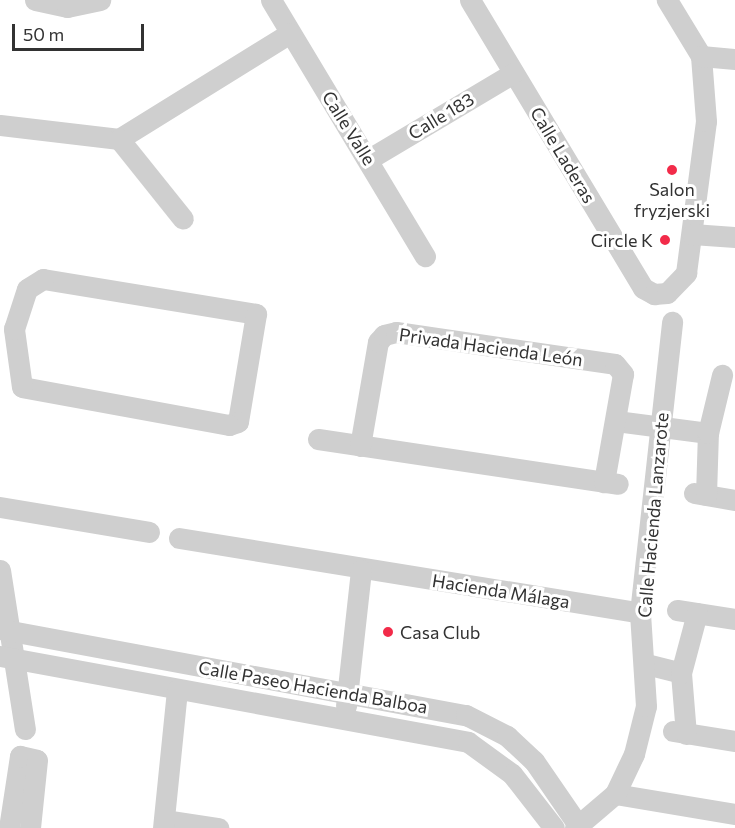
<!DOCTYPE html>
<html>
<head>
<meta charset="utf-8">
<style>
	body { margin:0 }
	#map { position:relative; width:735px; height:828px; overflow:hidden; background:#fff; font-family:Commissioner,sans-serif }
	div>[style] { position:absolute }
	.minor>* { height:21px; margin:-10.5px; padding:0 10.5px; transform-origin:10.5px; border-radius:10.5px; background:#cfcfcf }
	.dots>* { width:16px; height:16px; translate:-50% -50%; box-sizing:border-box; border:3px solid #fff; border-radius:50% }
	span { translate:-50% -50%; white-space:nowrap; text-align:center; line-height:1.15; -webkit-text-stroke:6px #fff; paint-order:stroke }
	.street-label { font-size:18px; color:#323232 }
	.poi-label { font-size:18px; color:#323232 }
	.right { translate:-100% -50%; text-align:right }
	.left { translate:0 -50%; text-align:left }
	.scale { position:absolute; left:12px; top:24px; width:132px; height:27px; box-sizing:border-box; border:3px solid #323232; border-top:0; padding-left:8px; font-size:18px; line-height:21px; white-space:nowrap; color:#323232; -webkit-text-stroke:4px #fff; paint-order:stroke }
</style>
</head>
<body>
<div id="map">
	<div class="minor">
		<div style="left:35px;top:0;width:33px;rotate:12deg"></div>
		<div style="left:67px;top:7px;width:34px;rotate:-12deg"></div>
		<div style="left:271px;top:0;width:299px;rotate:59deg"></div>
		<div style="left:470px;top:0;width:336px;rotate:59deg"></div>
		<div style="left:643px;top:288px;width:13px;rotate:29deg"></div>
		<div style="left:654px;top:294px;width:13px;rotate:-4deg"></div>
		<div style="left:667px;top:293px;width:28px;rotate:-46deg"></div>
		<div style="left:686px;top:273px;width:153px;rotate:-82.5deg"></div>
		<div style="left:706px;top:121px;width:65px;rotate:-94.4deg"></div>
		<div style="left:701px;top:56px;width:66px;rotate:-121.3deg"></div>
		<div style="left:701px;top:56px;width:34px;rotate:5deg"></div>
		<div style="left:0;top:125px;width:120px;rotate:6.7deg"></div>
		<div style="left:119px;top:139px;width:201px;rotate:-31.8deg"></div>
		<div style="left:119px;top:139px;width:102px;rotate:51.3deg"></div>
		<div style="left:369px;top:159px;width:168px;rotate:-30.8deg"></div>
		<div style="left:692px;top:234px;width:43px;rotate:4deg"></div>
		<div style="left:43px;top:279px;width:216px;rotate:9.3deg"></div>
		<div style="left:256px;top:314px;width:109px;rotate:99.5deg"></div>
		<div style="left:238px;top:422px;width:9px;rotate:162deg"></div>
		<div style="left:229px;top:425px;width:210px;rotate:-169.6deg"></div>
		<div style="left:22px;top:387px;width:59px;rotate:-97.9deg"></div>
		<div style="left:14px;top:329px;width:42px;rotate:-72deg"></div>
		<div style="left:27px;top:289px;width:19px;rotate:-32deg"></div>
		<div style="left:616px;top:421px;width:93px;rotate:7.4deg"></div>
		<div style="left:318px;top:439px;width:303px;rotate:8.5deg"></div>
		<div style="left:360px;top:446px;width:106px;rotate:-80.2deg"></div>
		<div style="left:378px;top:342px;width:9px;rotate:-49deg"></div>
		<div style="left:384px;top:335px;width:12px;rotate:-14deg"></div>
		<div style="left:396px;top:332px;width:221px;rotate:8.3deg"></div>
		<div style="left:615px;top:364px;width:13px;rotate:51deg"></div>
		<div style="left:623px;top:374px;width:110px;rotate:100deg"></div>
		<div style="left:694px;top:493px;width:42px;rotate:9.7deg"></div>
		<div style="left:706px;top:495px;width:62px;rotate:-88.2deg"></div>
		<div style="left:708px;top:433px;width:60px;rotate:-76.4deg"></div>
		<div style="left:0;top:507px;width:151px;rotate:9.5deg"></div>
		<div style="left:179px;top:538px;width:467px;rotate:9.2deg"></div>
		<div style="left:0;top:570px;width:161px;rotate:81.1deg"></div>
		<div style="left:677px;top:610px;width:59px;rotate:8.8deg"></div>
		<div style="left:0;top:629px;width:474px;rotate:10.5deg"></div>
		<div style="left:466px;top:715px;width:46px;rotate:27.1deg"></div>
		<div style="left:507px;top:736px;width:37px;rotate:43deg"></div>
		<div style="left:534px;top:761px;width:81px;rotate:55.5deg"></div>
		<div style="left:0;top:656px;width:476px;rotate:10.4deg"></div>
		<div style="left:468px;top:742px;width:54px;rotate:36deg"></div>
		<div style="left:512px;top:774px;width:68px;rotate:52.1deg"></div>
		<div style="left:646px;top:664px;width:36px;rotate:14deg"></div>
		<div style="left:346px;top:706px;width:137px;rotate:-83.7deg"></div>
		<div style="left:673px;top:731px;width:63px;rotate:9.2deg"></div>
		<div style="left:686px;top:734px;width:61px;rotate:-94.7deg"></div>
		<div style="left:681px;top:673px;width:62px;rotate:-75.1deg"></div>
		<div style="left:615px;top:794px;width:122px;rotate:9.5deg"></div>
		<div style="left:164px;top:820px;width:55px;rotate:8.4deg"></div>
		<div style="left:9px;top:828px;width:73px;rotate:-81.3deg"></div>
		<div style="left:20px;top:756px;width:17px;rotate:13deg"></div>
		<div style="left:37px;top:760px;width:68px;rotate:95.9deg"></div>
		<div style="left:163px;top:828px;width:139px;rotate:-84.2deg"></div>
		<div style="left:575px;top:828px;width:52px;rotate:-40.4deg"></div>
		<div style="left:615px;top:794px;width:44px;rotate:-64.6deg"></div>
		<div style="left:634px;top:754px;width:49px;rotate:-76deg"></div>
		<div style="left:646px;top:706px;width:93px;rotate:-93.7deg"></div>
		<div style="left:640px;top:613px;width:293px;rotate:-83.7deg"></div>
	</div>
	<div class="dots">
		<div style="left:672px;top:170px;background:#f22b49"></div>
		<div style="left:665px;top:240px;background:#f22b49"></div>
		<div style="left:388px;top:632px;background:#f22b49"></div>
	</div>
	<div class="street-label">
		<span style="left:441px;top:116px;rotate:-31deg">Calle 183</span>
		<span style="left:349px;top:128px;rotate:58deg">Calle Valle</span>
		<span style="left:563px;top:155px;rotate:59deg">Calle Laderas</span>
		<span style="left:491px;top:347px;rotate:8deg">Privada Hacienda León</span>
		<span style="left:653px;top:515px;rotate:-85deg">Calle Hacienda Lanzarote</span>
		<span style="left:501px;top:591px;rotate:9deg">Hacienda Málaga</span>
		<span style="left:313px;top:687px;rotate:10deg">Calle Paseo Hacienda Balboa</span>
	</div>
	<div class="poi-label">
		<span style="left:672px;top:200px">Salon<br>fryzjerski</span>
		<span class="right" style="left:653px;top:240px">Circle K</span>
		<span class="left" style="left:400px;top:632px">Casa Club</span>
	</div>
	<div class="scale">50 m</div>
</div>
</body>
</html>
